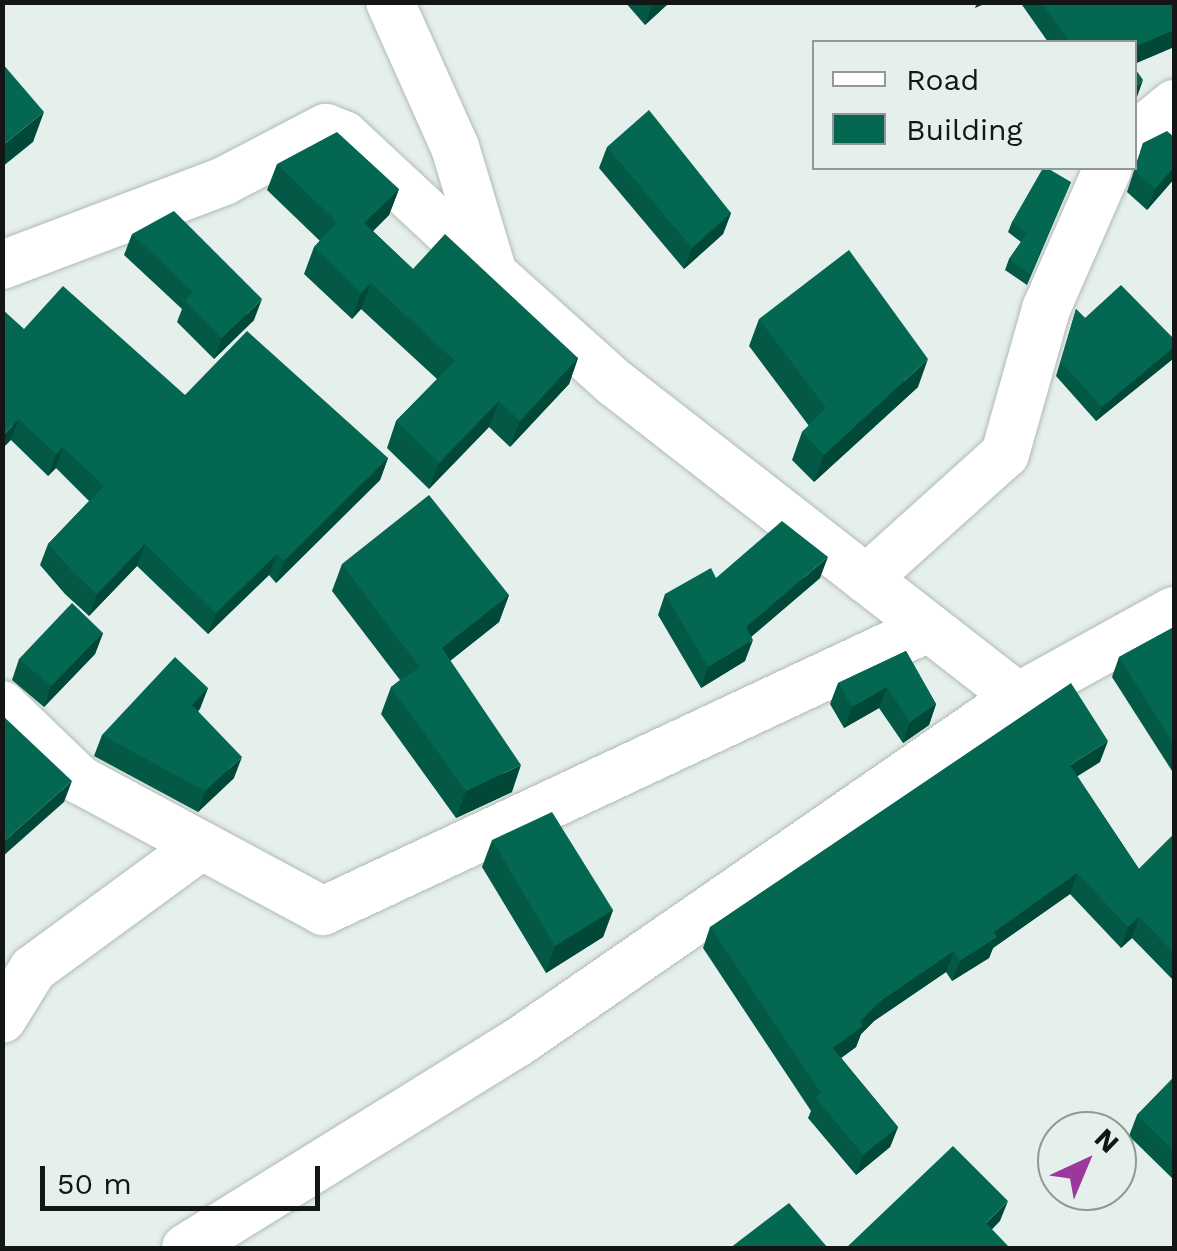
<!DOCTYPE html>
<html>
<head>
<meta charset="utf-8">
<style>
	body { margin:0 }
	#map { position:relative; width:1177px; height:1251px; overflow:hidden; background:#e5efeb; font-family:"Work Sans",sans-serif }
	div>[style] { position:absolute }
	.roads { filter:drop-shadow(0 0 2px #b0bab6) drop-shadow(0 0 2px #b0bab6) }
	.minor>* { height:48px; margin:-24px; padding:0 24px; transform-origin:24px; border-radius:24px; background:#fff }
	.wall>* { inset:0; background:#035946 }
	.shaded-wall>* { inset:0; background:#024839 }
	.building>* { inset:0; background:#036751 }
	span { translate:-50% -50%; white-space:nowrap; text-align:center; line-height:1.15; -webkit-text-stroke:10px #e5efeb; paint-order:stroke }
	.frame { position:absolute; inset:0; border:5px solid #121615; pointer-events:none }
	.legend { position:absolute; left:812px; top:40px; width:325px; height:130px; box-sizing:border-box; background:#e5efeb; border:2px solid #919895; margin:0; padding:12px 18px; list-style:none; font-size:30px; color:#121615 }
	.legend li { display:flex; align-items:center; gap:20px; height:50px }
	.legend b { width:50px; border:2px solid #919895 }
	.north { position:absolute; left:1037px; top:1111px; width:100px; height:100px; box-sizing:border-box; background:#e5efeb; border:2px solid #919895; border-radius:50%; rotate:44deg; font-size:28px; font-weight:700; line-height:40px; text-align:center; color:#121615 }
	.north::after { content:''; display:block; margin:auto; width:35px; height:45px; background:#9c379c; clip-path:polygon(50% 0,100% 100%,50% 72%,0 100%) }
	.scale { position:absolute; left:40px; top:1166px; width:280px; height:45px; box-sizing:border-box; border:5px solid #121615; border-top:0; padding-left:12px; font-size:30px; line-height:35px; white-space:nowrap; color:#121615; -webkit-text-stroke:8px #e5efeb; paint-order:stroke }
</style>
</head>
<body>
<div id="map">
	<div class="roads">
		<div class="minor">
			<div style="left:390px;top:2px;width:159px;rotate:65.9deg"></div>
			<div style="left:455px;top:147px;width:133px;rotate:73.3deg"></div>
			<div style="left:493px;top:274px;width:164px;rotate:41.8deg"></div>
			<div style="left:615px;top:383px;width:511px;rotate:37.92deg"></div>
			<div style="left:1134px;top:137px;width:52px;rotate:-39.5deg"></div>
			<div style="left:2px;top:265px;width:237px;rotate:-20.7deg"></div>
			<div style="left:224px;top:181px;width:115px;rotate:-27.5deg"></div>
			<div style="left:326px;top:128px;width:19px;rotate:21deg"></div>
			<div style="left:344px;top:135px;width:200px;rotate:43deg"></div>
			<div style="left:866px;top:579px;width:187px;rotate:-42deg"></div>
			<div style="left:1005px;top:454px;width:151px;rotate:-74.2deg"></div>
			<div style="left:1046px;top:309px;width:154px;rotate:-66.3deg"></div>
			<div style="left:2px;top:705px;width:108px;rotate:43.9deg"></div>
			<div style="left:80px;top:780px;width:276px;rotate:28.3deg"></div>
			<div style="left:323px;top:911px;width:668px;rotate:-25.07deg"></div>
			<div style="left:2px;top:1019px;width:59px;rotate:-58.2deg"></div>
			<div style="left:33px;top:969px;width:208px;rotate:-36.2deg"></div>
			<div style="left:186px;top:1248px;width:389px;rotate:-31.8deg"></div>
			<div style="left:517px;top:1043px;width:609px;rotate:-34.63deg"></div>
			<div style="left:1018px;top:697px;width:178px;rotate:-28.9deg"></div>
		</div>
	</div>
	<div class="wall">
		<div style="clip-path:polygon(625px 2px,670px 2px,645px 25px)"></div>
		<div style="clip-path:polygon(1020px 2px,1174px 2px,1174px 47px,1134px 64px,1134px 42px,1048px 42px)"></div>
		<div style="clip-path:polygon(1174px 137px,1174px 179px,1147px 210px,1127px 192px,1143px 143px)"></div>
		<div style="clip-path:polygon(607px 147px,731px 213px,723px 234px,684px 269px,599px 168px)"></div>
		<div style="clip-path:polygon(277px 164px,399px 189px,389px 215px,373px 231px,413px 269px,578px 358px,569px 384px,510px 447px,489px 427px,429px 489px,387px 448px,396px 421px,437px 379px,361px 309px,352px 319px,304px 274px,314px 247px,320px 241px,267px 190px)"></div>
		<div style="clip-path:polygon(1071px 182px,1027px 285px,1005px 270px,1009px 259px,1021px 242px,1008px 232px,1012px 222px)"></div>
		<div style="clip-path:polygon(132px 234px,254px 320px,214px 359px,177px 322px,182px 309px,124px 255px)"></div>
		<div style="clip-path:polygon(1076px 309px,1085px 318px,1174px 339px,1174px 358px,1096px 421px,1056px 376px)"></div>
		<div style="clip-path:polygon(759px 319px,918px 387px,814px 482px,792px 460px,802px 432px,809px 426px,749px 346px)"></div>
		<div style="clip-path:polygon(24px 329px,185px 395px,388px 458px,380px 480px,276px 583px,269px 575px,208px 634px,137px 566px,89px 616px,65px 594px,40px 565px,48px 544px,89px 501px,56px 468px,48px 476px,11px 440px)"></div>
		<div style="clip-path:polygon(342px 564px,509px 595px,499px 622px,450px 661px,512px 792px,456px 818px,381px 714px,391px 687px,400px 680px,332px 591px)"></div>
		<div style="clip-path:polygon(716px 578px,820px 578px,751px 637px,745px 661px,701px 688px,658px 615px,665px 594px)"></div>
		<div style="clip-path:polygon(1174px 627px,1174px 774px,1112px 677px,1119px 657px)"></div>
		<div style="clip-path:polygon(103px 633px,95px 654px,44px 707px,12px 680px,19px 659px)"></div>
		<div style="clip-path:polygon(906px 651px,936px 704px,929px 725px,903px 743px,879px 708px,844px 728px,830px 704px,838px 683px)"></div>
		<div style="clip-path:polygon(208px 688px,198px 711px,234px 778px,198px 812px,94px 756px,102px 735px)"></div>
		<div style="clip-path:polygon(1100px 762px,1077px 776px,1139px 869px,1174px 834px,1174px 981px,1132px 938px,1121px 948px,1070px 894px,993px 948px,989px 958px,952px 981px,946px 972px,874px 1021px,861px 1034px,856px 1047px,841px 1058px,898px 1127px,890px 1147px,856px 1175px,808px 1118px,811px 1111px,703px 948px,710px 927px)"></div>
		<div style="clip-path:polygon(492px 840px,613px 910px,603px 937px,546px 973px,482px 867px)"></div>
		<div style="clip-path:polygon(1174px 1077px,1174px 1180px,1129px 1136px,1137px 1115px)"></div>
	</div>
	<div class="shaded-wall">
		<div style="clip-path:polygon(654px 2px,670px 2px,645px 25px,652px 4px)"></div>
		<div style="clip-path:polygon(977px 2px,989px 2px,975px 8px)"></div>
		<div style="clip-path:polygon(1174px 30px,1174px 47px,1134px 64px,1134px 47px)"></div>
		<div style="clip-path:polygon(1143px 80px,1136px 100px,1134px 101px,1134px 88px)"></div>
		<div style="clip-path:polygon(44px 112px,33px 142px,2px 167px,2px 146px)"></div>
		<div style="clip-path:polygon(1174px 167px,1174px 179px,1147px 210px,1155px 189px)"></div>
		<div style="clip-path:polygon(399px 189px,389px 215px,355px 249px,364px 223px)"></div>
		<div style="clip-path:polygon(731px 213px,723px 234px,684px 269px,692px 248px)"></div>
		<div style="clip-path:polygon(371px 283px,361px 309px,352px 319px,361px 293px)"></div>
		<div style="clip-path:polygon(262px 299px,254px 320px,214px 359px,222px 338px)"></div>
		<div style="clip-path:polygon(1174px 347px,1174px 358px,1096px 421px,1102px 407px)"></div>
		<div style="clip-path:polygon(578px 358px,569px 384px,510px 447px,520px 421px)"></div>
		<div style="clip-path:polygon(928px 359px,918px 387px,814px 482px,824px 455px)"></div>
		<div style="clip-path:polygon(499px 401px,489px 427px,429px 489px,439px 463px)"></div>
		<div style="clip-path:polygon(19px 419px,11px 440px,2px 449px,2px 436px)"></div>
		<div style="clip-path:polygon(63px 447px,56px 468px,48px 476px,56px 454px)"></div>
		<div style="clip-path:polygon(388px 458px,380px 480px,276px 583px,284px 561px)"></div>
		<div style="clip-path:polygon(145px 544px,137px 566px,89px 616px,97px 594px)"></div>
		<div style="clip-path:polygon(277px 554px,269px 575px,208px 634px,216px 613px)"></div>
		<div style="clip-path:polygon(828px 557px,820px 578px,738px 648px,746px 627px)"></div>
		<div style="clip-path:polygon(509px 595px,499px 622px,432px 675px,442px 648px)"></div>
		<div style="clip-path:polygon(103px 633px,95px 654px,44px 707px,51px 686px)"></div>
		<div style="clip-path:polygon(753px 640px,745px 661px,701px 688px,708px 667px)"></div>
		<div style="clip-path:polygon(887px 687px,879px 708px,844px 728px,852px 707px)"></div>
		<div style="clip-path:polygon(208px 688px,200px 709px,184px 726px,192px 705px)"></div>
		<div style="clip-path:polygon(936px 704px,929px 725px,903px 743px,910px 722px)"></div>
		<div style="clip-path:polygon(1108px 741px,1100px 762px,1062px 786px,1070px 765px)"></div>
		<div style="clip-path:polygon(242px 757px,234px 778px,198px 812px,205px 791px)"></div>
		<div style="clip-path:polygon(521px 765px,512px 792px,456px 818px,466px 791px)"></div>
		<div style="clip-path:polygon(72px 781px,64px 802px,2px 857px,2px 843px)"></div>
		<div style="clip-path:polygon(1077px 873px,1070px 894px,993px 948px,989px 958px,952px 981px,960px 961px,994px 932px)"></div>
		<div style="clip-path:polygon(613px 910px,603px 937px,546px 973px,555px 946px)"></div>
		<div style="clip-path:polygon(1139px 917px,1132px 938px,1121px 948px,1128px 927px)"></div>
		<div style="clip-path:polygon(954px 951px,946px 972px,874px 1021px,861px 1034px,856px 1047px,826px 1069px,833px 1048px,882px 1000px)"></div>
		<div style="clip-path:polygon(898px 1127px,890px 1147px,856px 1175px,863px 1155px)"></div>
		<div style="clip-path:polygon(1008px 1201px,1000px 1221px,978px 1244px,986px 1223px)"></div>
	</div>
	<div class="building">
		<div style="clip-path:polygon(1041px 2px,1174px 2px,1174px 30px,1134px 47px,1134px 42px,1070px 42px)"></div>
		<div style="clip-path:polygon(2px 63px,44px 112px,2px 146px)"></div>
		<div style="clip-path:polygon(1134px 67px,1143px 80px,1134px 88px)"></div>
		<div style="clip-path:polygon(649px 110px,731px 213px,692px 248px,607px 147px)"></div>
		<div style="clip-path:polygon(1167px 131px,1174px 137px,1174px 167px,1155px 189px,1135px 171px,1143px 143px)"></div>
		<div style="clip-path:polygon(337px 132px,399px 189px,364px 223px,413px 269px,445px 234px,578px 358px,520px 421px,499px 401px,439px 463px,396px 421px,455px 361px,371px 283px,361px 293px,314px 247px,337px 222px,277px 164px)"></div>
		<div style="clip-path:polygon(1043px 168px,1047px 168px,1071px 182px,1030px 274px,1009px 259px,1027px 233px,1012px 222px)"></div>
		<div style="clip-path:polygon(174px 211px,262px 299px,222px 338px,185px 301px,193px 292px,132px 234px)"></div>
		<div style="clip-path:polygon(849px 250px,928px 359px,824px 455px,802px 432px,826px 408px,759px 319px)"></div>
		<div style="clip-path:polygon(1121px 285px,1174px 339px,1174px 347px,1102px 407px,1061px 362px,1076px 309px,1085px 318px)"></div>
		<div style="clip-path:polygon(63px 286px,185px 395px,247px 331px,388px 458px,284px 561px,277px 554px,216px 613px,145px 544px,97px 594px,73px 572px,48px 544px,104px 486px,63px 447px,56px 454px,19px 419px,2px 436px,2px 309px,24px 329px)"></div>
		<div style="clip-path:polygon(429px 495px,509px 595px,442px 648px,521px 765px,466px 791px,391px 687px,420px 667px,342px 564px)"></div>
		<div style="clip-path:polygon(782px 521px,828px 557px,746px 627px,753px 640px,708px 667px,665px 594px,711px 568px,716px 578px)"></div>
		<div style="clip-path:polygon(72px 603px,103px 633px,51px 686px,19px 659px)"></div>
		<div style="clip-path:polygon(1174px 627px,1174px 744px,1119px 657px)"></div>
		<div style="clip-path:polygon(906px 651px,936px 704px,910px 722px,887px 687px,852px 707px,838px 683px)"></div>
		<div style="clip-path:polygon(175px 657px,208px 688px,192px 705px,242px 757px,205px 791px,102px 735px)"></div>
		<div style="clip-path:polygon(1071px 683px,1108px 741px,1070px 765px,1139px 869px,1174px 834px,1174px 953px,1139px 917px,1128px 927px,1077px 873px,994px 932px,997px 937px,960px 961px,954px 951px,882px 1000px,860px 1021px,863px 1026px,833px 1048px,898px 1127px,863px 1155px,816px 1098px,821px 1093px,710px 927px)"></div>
		<div style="clip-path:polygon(2px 715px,72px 781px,2px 843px)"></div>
		<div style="clip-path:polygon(552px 812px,613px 910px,555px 946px,492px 840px)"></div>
		<div style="clip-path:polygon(1174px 1077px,1174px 1151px,1137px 1115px)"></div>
		<div style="clip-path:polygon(953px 1146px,1008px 1201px,986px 1223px,1010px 1248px,846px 1248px)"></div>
		<div style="clip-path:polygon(789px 1203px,828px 1248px,730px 1248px)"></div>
	</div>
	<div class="frame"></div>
	<ul class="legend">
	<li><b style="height:12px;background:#fff"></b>Road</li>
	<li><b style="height:28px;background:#036751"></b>Building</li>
	</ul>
	<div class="north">N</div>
	<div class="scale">50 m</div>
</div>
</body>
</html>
